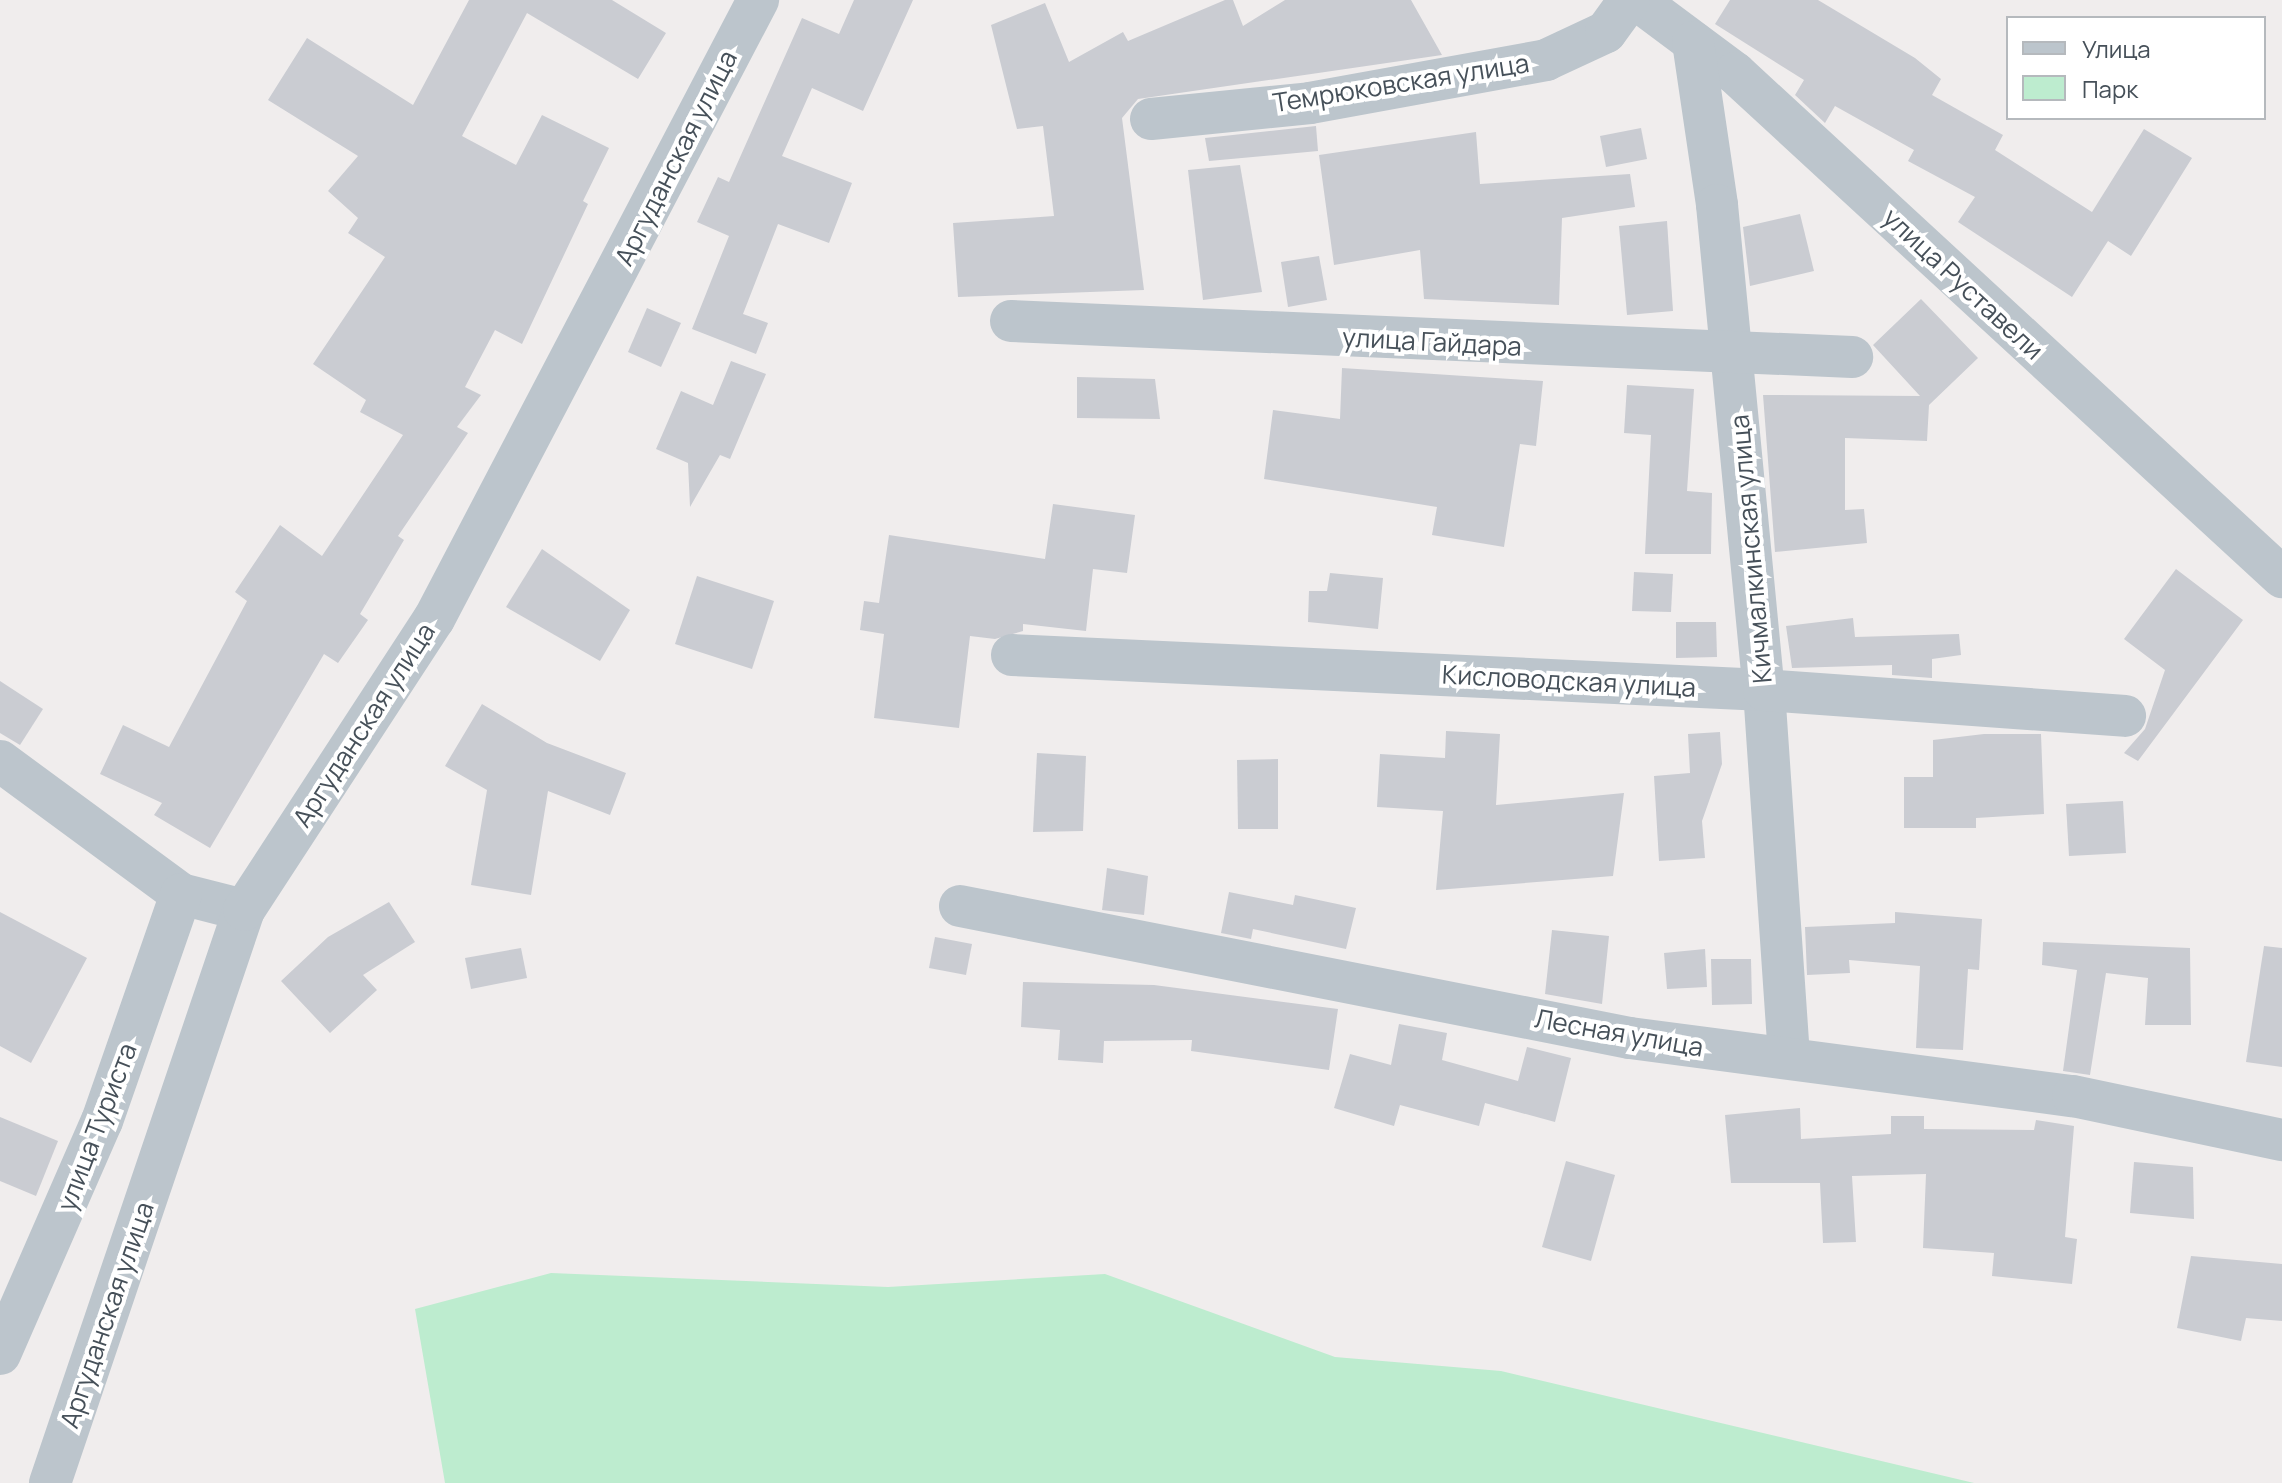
<!DOCTYPE html>
<html>
<head>
<meta charset="utf-8">
<style>
	body { margin:0 }
	#map { position:relative; width:2282px; height:1483px; overflow:hidden; background:#f0eded; font-family:Manrope,sans-serif }
	div>[style] { position:absolute }
	.green>* { inset:0; background:#bdeccf }
	.building>* { inset:0; background:#caccd2 }
	.minor>* { height:42px; margin:-21px; padding:0 21px; transform-origin:21px; border-radius:21px; background:#bcc5cc }
	span { translate:-50% -50%; white-space:nowrap; text-align:center; line-height:1.15; -webkit-text-stroke:8px #fff; paint-order:stroke }
	.street-label { font-size:26px; color:#465059 }
	.legend { position:absolute; left:2006px; top:16px; width:260px; height:104px; box-sizing:border-box; background:#fff; border:2px solid #b5b9bd; margin:0; padding:10px 14px; list-style:none; font-size:24px; color:#465059 }
	.legend li { display:flex; align-items:center; gap:16px; height:40px }
	.legend b { width:40px; border:2px solid #b5b9bd }
</style>
</head>
<body>
<div id="map">
	<div class="green">
		<div style="clip-path:polygon(551px 1273px,888px 1287px,1105px 1274px,1335px 1357px,1501px 1371px,1974px 1483px,445px 1483px,415px 1309px)"></div>
	</div>
	<div class="building">
		<div style="clip-path:polygon(469px 0,612px 0,666px 33px,638px 79px,527px 13px,462px 136px,516px 165px,542px 115px,609px 148px,583px 201px,588px 204px,522px 344px,495px 330px,465px 387px,481px 395px,457px 427px,468px 433px,398px 536px,404px 540px,360px 614px,368px 620px,338px 663px,324px 654px,210px 848px,154px 815px,162px 803px,100px 774px,123px 725px,169px 747px,247px 601px,235px 592px,280px 525px,322px 556px,403px 435px,360px 412px,366px 400px,313px 364px,385px 257px,348px 233px,358px 218px,328px 191px,358px 156px,268px 100px,307px 38px,413px 105px)"></div>
		<div style="clip-path:polygon(854px 0,913px 0,863px 111px,812px 88px,782px 156px,852px 183px,829px 243px,778px 224px,743px 314px,768px 323px,756px 354px,692px 329px,729px 236px,697px 222px,718px 177px,729px 182px,802px 18px,839px 34px)"></div>
		<div style="clip-path:polygon(1225px 0,1233px 0,1243px 26px,1285px 0,1411px 0,1442px 55px,1138px 99px,1122px 118px,1144px 290px,958px 297px,953px 223px,1054px 216px,1043px 126px,1017px 129px,991px 25px,1045px 3px,1069px 62px,1123px 32px,1128px 41px)"></div>
		<div style="clip-path:polygon(1730px 0,1818px 0,1915px 58px,1941px 79px,1932px 95px,2003px 135px,1995px 150px,2092px 212px,2144px 129px,2192px 158px,2131px 256px,2108px 241px,2072px 297px,1958px 222px,1975px 197px,1908px 161px,1914px 150px,1835px 106px,1825px 123px,1795px 95px,1804px 80px,1715px 24px)"></div>
		<div style="clip-path:polygon(1316px 126px,1318px 151px,1209px 161px,1205px 138px)"></div>
		<div style="clip-path:polygon(1641px 128px,1647px 159px,1606px 167px,1600px 136px)"></div>
		<div style="clip-path:polygon(1476px 132px,1480px 184px,1630px 174px,1635px 207px,1562px 218px,1559px 305px,1424px 299px,1420px 250px,1334px 265px,1319px 155px)"></div>
		<div style="clip-path:polygon(1240px 165px,1262px 292px,1203px 300px,1188px 170px)"></div>
		<div style="clip-path:polygon(1800px 214px,1814px 271px,1750px 286px,1743px 227px)"></div>
		<div style="clip-path:polygon(1667px 221px,1673px 311px,1627px 315px,1619px 226px)"></div>
		<div style="clip-path:polygon(1319px 256px,1327px 300px,1288px 307px,1281px 262px)"></div>
		<div style="clip-path:polygon(1921px 299px,1978px 358px,1929px 405px,1927px 441px,1845px 438px,1845px 510px,1864px 509px,1867px 543px,1775px 552px,1763px 395px,1920px 396px,1873px 345px)"></div>
		<div style="clip-path:polygon(647px 308px,681px 323px,661px 367px,628px 352px)"></div>
		<div style="clip-path:polygon(731px 361px,766px 374px,730px 459px,720px 455px,690px 507px,688px 463px,656px 449px,681px 391px,713px 405px)"></div>
		<div style="clip-path:polygon(1342px 368px,1543px 381px,1536px 446px,1520px 444px,1504px 547px,1432px 535px,1437px 507px,1264px 479px,1273px 410px,1340px 419px)"></div>
		<div style="clip-path:polygon(1077px 377px,1155px 379px,1160px 419px,1077px 418px)"></div>
		<div style="clip-path:polygon(1627px 385px,1694px 389px,1687px 491px,1712px 493px,1711px 554px,1645px 554px,1651px 435px,1624px 433px)"></div>
		<div style="clip-path:polygon(1053px 504px,1135px 515px,1127px 573px,1093px 569px,1086px 631px,1023px 624px,1023px 631px,995px 639px,970px 636px,959px 728px,874px 718px,884px 634px,860px 630px,864px 601px,879px 603px,889px 535px,1045px 559px)"></div>
		<div style="clip-path:polygon(542px 549px,630px 610px,600px 661px,506px 607px)"></div>
		<div style="clip-path:polygon(2176px 569px,2243px 620px,2138px 761px,2124px 753px,2145px 729px,2165px 670px,2124px 639px)"></div>
		<div style="clip-path:polygon(1634px 572px,1673px 574px,1671px 612px,1632px 611px)"></div>
		<div style="clip-path:polygon(1330px 573px,1383px 578px,1378px 629px,1308px 622px,1309px 591px,1327px 591px)"></div>
		<div style="clip-path:polygon(697px 576px,774px 601px,752px 669px,675px 644px)"></div>
		<div style="clip-path:polygon(1853px 618px,1855px 637px,1959px 634px,1961px 655px,1932px 659px,1932px 678px,1892px 675px,1892px 665px,1792px 668px,1786px 626px)"></div>
		<div style="clip-path:polygon(1676px 622px,1716px 622px,1717px 657px,1676px 658px)"></div>
		<div style="clip-path:polygon(0 681px,43px 709px,20px 745px,0 733px)"></div>
		<div style="clip-path:polygon(482px 704px,547px 743px,626px 773px,610px 815px,548px 791px,531px 895px,471px 885px,487px 790px,445px 766px)"></div>
		<div style="clip-path:polygon(1446px 731px,1500px 734px,1496px 805px,1624px 793px,1613px 876px,1436px 890px,1443px 811px,1377px 807px,1380px 754px,1445px 758px)"></div>
		<div style="clip-path:polygon(1720px 732px,1722px 764px,1702px 821px,1705px 858px,1659px 861px,1654px 776px,1690px 773px,1688px 734px)"></div>
		<div style="clip-path:polygon(1984px 734px,2041px 734px,2044px 814px,1976px 818px,1976px 828px,1904px 828px,1904px 777px,1933px 777px,1933px 740px)"></div>
		<div style="clip-path:polygon(1037px 753px,1086px 756px,1083px 831px,1033px 832px)"></div>
		<div style="clip-path:polygon(1278px 759px,1278px 829px,1238px 829px,1237px 760px)"></div>
		<div style="clip-path:polygon(2123px 801px,2126px 853px,2069px 856px,2066px 804px)"></div>
		<div style="clip-path:polygon(1107px 868px,1148px 876px,1144px 915px,1102px 910px)"></div>
		<div style="clip-path:polygon(1229px 892px,1293px 905px,1295px 895px,1356px 908px,1346px 949px,1253px 929px,1251px 939px,1221px 933px)"></div>
		<div style="clip-path:polygon(389px 902px,415px 942px,363px 975px,377px 990px,330px 1033px,281px 981px,328px 937px)"></div>
		<div style="clip-path:polygon(0 912px,87px 958px,31px 1063px,0 1046px)"></div>
		<div style="clip-path:polygon(1895px 912px,1982px 919px,1979px 970px,1968px 969px,1963px 1050px,1916px 1048px,1920px 966px,1849px 960px,1850px 973px,1807px 975px,1805px 927px,1895px 923px)"></div>
		<div style="clip-path:polygon(1552px 930px,1609px 936px,1602px 1004px,1545px 994px)"></div>
		<div style="clip-path:polygon(935px 937px,972px 944px,966px 975px,929px 968px)"></div>
		<div style="clip-path:polygon(2043px 942px,2190px 948px,2191px 1025px,2145px 1025px,2148px 978px,2106px 973px,2090px 1075px,2063px 1071px,2077px 970px,2042px 965px)"></div>
		<div style="clip-path:polygon(2264px 946px,2282px 948px,2282px 1067px,2246px 1062px)"></div>
		<div style="clip-path:polygon(521px 948px,527px 978px,471px 989px,465px 958px)"></div>
		<div style="clip-path:polygon(1705px 949px,1707px 987px,1667px 989px,1664px 953px)"></div>
		<div style="clip-path:polygon(1711px 959px,1751px 959px,1752px 1004px,1712px 1005px)"></div>
		<div style="clip-path:polygon(1023px 982px,1154px 985px,1338px 1009px,1329px 1070px,1191px 1051px,1192px 1040px,1104px 1041px,1103px 1063px,1058px 1060px,1060px 1030px,1021px 1027px)"></div>
		<div style="clip-path:polygon(1399px 1024px,1447px 1033px,1442px 1060px,1518px 1081px,1527px 1047px,1571px 1058px,1555px 1122px,1485px 1103px,1479px 1126px,1400px 1105px,1394px 1126px,1334px 1108px,1350px 1054px,1391px 1065px)"></div>
		<div style="clip-path:polygon(1800px 1108px,1801px 1139px,1891px 1134px,1891px 1116px,1924px 1116px,1924px 1129px,2034px 1130px,2036px 1120px,2074px 1126px,2065px 1237px,2077px 1239px,2072px 1284px,1992px 1276px,1994px 1253px,1923px 1248px,1926px 1174px,1852px 1176px,1856px 1242px,1823px 1243px,1820px 1183px,1731px 1183px,1725px 1115px)"></div>
		<div style="clip-path:polygon(0 1117px,58px 1141px,36px 1196px,0 1181px)"></div>
		<div style="clip-path:polygon(1566px 1161px,1615px 1175px,1591px 1261px,1542px 1247px)"></div>
		<div style="clip-path:polygon(2134px 1162px,2193px 1167px,2194px 1219px,2130px 1213px)"></div>
		<div style="clip-path:polygon(2191px 1256px,2282px 1264px,2282px 1321px,2246px 1318px,2241px 1341px,2177px 1328px)"></div>
	</div>
	<div class="minor">
		<div style="left:1637px;top:0;width:122px;rotate:36.7deg"></div>
		<div style="left:1735px;top:73px;width:744px;rotate:42.66deg"></div>
		<div style="left:1693px;top:42px;width:165px;rotate:81.6deg"></div>
		<div style="left:1717px;top:205px;width:487px;rotate:84.5deg"></div>
		<div style="left:1764px;top:690px;width:369px;rotate:86.1deg"></div>
		<div style="left:1151px;top:119px;width:160px;rotate:-5.7deg"></div>
		<div style="left:1310px;top:103px;width:240px;rotate:-10.3deg"></div>
		<div style="left:1546px;top:60px;width:66px;rotate:-25deg"></div>
		<div style="left:1606px;top:32px;width:39px;rotate:-54deg"></div>
		<div style="left:1011px;top:321px;width:842px;rotate:2.45deg"></div>
		<div style="left:1012px;top:655px;width:753px;rotate:2.66deg"></div>
		<div style="left:1764px;top:690px;width:362px;rotate:4.1deg"></div>
		<div style="left:0;top:761px;width:225px;rotate:36.3deg"></div>
		<div style="left:181px;top:894px;width:65px;rotate:14.3deg"></div>
		<div style="left:960px;top:906px;width:683px;rotate:11.15deg"></div>
		<div style="left:1630px;top:1038px;width:447px;rotate:7.5deg"></div>
		<div style="left:2073px;top:1096px;width:214px;rotate:11.9deg"></div>
		<div style="left:0;top:1354px;width:254px;rotate:-66.4deg"></div>
		<div style="left:102px;top:1121px;width:240px;rotate:-70.8deg"></div>
		<div style="left:50px;top:1483px;width:605px;rotate:-71.3deg"></div>
		<div style="left:244px;top:910px;width:348px;rotate:-56.9deg"></div>
		<div style="left:434px;top:619px;width:699px;rotate:-62.37deg"></div>
	</div>
	<div class="street-label">
		<span style="left:1401px;top:83px;rotate:-9deg">Темрюковская улица</span>
		<span style="left:676px;top:158px;rotate:-63deg">Аргуданская улица</span>
		<span style="left:1963px;top:284px;rotate:43deg">улица Руставели</span>
		<span style="left:1432px;top:342px;rotate:3deg">улица Гайдара</span>
		<span style="left:1751px;top:549px;rotate:-95deg">Кичмалкинская улица</span>
		<span style="left:1569px;top:681px;rotate:3deg">Кисловодская улица</span>
		<span style="left:364px;top:725px;rotate:-57deg">Аргуданская улица</span>
		<span style="left:1619px;top:1033px;rotate:10deg">Лесная улица</span>
		<span style="left:97px;top:1127px;rotate:-69deg">улица Туриста</span>
		<span style="left:107px;top:1315px;rotate:-71deg">Аргуданская улица</span>
	</div>
	<ul class="legend">
	<li><b style="height:10px;background:#bcc5cc"></b>Улица</li>
	<li><b style="height:22px;background:#bdeccf"></b>Парк</li>
	</ul>
</div>
</body>
</html>
